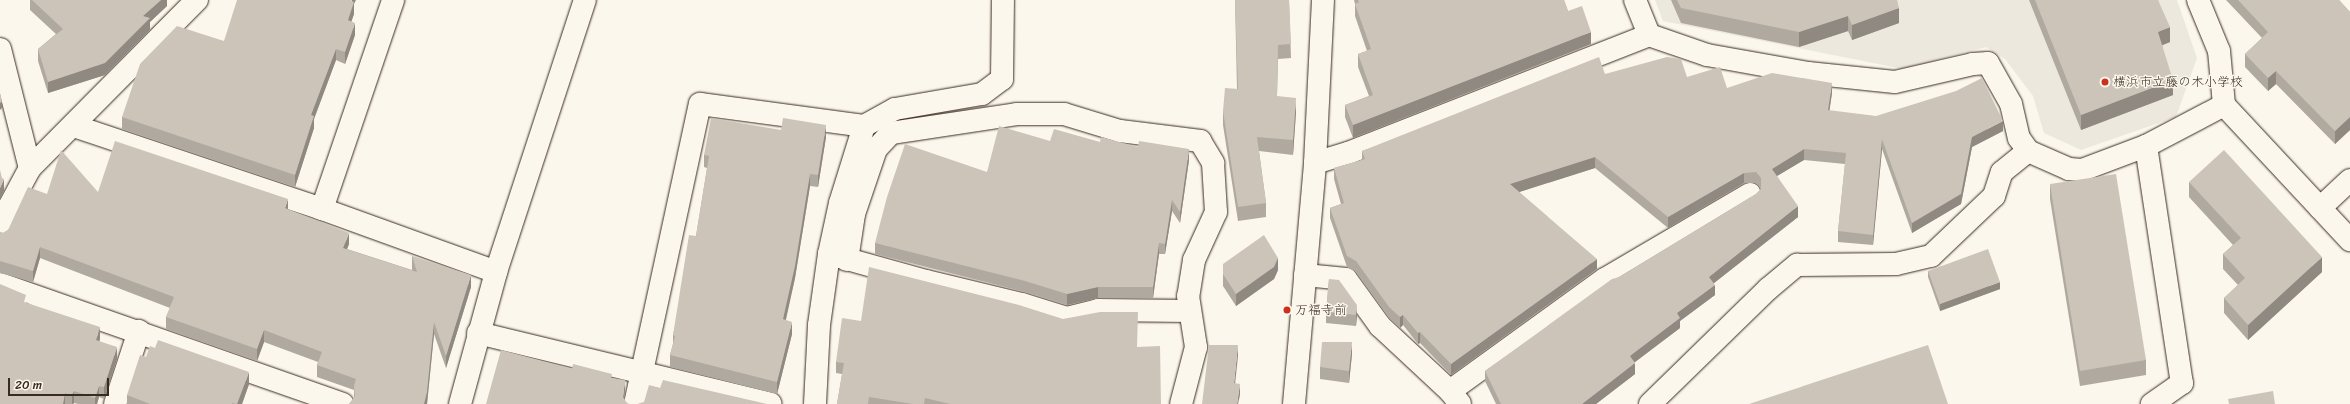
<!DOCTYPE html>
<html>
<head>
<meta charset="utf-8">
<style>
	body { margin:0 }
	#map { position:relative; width:2350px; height:404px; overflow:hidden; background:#fbf7ec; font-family:Sriracha,"Klee One",sans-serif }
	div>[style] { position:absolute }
	.built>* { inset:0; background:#ede8dd }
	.roads { filter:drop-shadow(0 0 1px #3b2a1e) drop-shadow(0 0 1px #3b2a1e) }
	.minor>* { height:22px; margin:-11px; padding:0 11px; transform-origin:11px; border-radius:11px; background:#fbf7ec }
	.wall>* { inset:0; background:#afa99f }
	.shaded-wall>* { inset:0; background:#8f8982 }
	.building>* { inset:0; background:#ccc4b9 }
	.dots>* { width:11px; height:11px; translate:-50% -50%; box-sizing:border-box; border:2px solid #fbf7ec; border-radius:50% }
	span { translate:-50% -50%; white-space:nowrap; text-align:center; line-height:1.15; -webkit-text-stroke:3px #fbf7ec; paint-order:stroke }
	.poi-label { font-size:13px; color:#3b2a1e }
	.left { translate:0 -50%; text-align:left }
	.scale { position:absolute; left:8px; top:378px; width:101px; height:18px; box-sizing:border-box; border:2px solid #3b2a1e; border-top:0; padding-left:5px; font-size:12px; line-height:14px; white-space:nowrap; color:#3b2a1e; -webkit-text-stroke:3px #fbf7ec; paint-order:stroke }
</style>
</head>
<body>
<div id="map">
	<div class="built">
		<div style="clip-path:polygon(1655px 0,2177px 0,2197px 58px,2176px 117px,2081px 150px,2044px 133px,2033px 96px,2005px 59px,1986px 47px,1903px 69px,1663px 21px)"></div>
	</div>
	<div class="roads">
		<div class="minor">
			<div style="left:1635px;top:0;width:38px;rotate:68deg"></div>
			<div style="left:2198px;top:0;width:55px;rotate:67.6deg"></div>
			<div style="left:2219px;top:51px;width:54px;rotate:84.7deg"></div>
			<div style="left:2224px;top:105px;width:185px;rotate:47deg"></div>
			<div style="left:0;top:49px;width:123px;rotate:75.9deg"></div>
			<div style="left:74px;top:126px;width:262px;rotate:18.5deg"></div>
			<div style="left:322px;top:209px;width:185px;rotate:19.9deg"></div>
			<div style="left:2146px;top:146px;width:240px;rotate:81.4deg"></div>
			<div style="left:2182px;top:383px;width:37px;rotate:145deg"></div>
			<div style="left:1315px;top:163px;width:34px;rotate:-17deg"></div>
			<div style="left:1348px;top:153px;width:323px;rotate:-21.4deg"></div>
			<div style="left:1649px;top:35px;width:61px;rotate:19deg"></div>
			<div style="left:1707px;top:55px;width:103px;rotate:10.1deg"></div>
			<div style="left:1808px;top:73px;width:87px;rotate:5.9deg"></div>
			<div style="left:1895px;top:82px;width:80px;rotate:-13deg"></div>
			<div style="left:1973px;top:64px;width:15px;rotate:-4deg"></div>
			<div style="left:1988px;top:63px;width:47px;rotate:60.7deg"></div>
			<div style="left:2011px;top:104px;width:35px;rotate:77deg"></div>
			<div style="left:2019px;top:138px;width:16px;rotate:55deg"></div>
			<div style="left:2028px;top:151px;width:45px;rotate:23.7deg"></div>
			<div style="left:2069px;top:169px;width:13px;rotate:4deg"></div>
			<div style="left:2082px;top:170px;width:68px;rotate:-20.6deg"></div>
			<div style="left:2146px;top:146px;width:88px;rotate:-27.7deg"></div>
			<div style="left:2320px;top:208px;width:41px;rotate:-43deg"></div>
			<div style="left:322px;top:209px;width:221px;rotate:-71.2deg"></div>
			<div style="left:0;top:232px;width:27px;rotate:-70deg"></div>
			<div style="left:9px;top:207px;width:44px;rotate:-61.7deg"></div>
			<div style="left:30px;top:168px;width:237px;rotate:-45.2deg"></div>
			<div style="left:829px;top:254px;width:101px;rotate:15.6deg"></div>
			<div style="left:926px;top:281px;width:99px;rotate:13.5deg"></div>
			<div style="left:1022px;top:304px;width:47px;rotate:17.3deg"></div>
			<div style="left:1067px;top:318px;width:32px;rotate:-14deg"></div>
			<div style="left:1098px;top:310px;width:92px;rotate:0.6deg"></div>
			<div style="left:847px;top:260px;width:47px;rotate:-81.3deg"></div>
			<div style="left:854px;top:214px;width:69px;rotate:-71.3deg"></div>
			<div style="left:876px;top:149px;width:22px;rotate:-47deg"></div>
			<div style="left:891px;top:133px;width:127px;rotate:-8.6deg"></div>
			<div style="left:1017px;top:114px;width:47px"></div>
			<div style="left:1064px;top:114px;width:59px;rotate:16.9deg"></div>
			<div style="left:1120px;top:131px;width:81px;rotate:7.1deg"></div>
			<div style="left:1200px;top:141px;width:26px;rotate:59deg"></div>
			<div style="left:1213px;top:163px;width:49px;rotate:86.5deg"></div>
			<div style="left:1216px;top:212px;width:53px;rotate:114.6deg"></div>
			<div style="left:1194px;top:260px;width:36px;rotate:99deg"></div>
			<div style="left:1188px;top:296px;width:52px;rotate:81.1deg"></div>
			<div style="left:1196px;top:347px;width:59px;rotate:104.7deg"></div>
			<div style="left:1305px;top:275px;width:41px;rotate:5.6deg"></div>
			<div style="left:1346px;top:279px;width:58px;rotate:54.1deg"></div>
			<div style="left:1380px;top:326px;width:96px;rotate:42.9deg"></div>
			<div style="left:1450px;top:391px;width:16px;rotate:52deg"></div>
			<div style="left:0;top:284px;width:363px;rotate:19.3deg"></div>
			<div style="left:478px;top:333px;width:301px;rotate:13.6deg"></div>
			<div style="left:1450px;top:391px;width:191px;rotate:-35.9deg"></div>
			<div style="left:1605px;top:279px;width:168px;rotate:-30.4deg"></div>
			<div style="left:115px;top:404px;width:77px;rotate:-71.8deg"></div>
			<div style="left:460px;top:404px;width:137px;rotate:-74.7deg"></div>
			<div style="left:496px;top:272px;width:286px;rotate:-71.9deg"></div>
			<div style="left:635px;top:404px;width:307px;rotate:-77.8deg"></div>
			<div style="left:700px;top:104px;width:165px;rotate:7.6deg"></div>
			<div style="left:864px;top:126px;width:35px;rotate:-29deg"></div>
			<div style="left:895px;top:109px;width:88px;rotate:-9.8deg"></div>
			<div style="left:982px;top:94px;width:25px;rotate:-37deg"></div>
			<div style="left:1002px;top:79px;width:79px;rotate:-89.3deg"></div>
			<div style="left:815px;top:404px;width:79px;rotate:-87.1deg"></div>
			<div style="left:819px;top:325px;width:72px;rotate:-82deg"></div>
			<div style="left:829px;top:254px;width:52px;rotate:-77.8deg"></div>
			<div style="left:840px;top:203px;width:81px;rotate:-72.7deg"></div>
			<div style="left:1294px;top:404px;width:242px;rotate:-85deg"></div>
			<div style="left:1315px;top:163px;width:163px;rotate:-87.2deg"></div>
			<div style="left:1650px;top:404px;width:165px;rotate:-44.3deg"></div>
			<div style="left:1768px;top:289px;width:38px;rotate:-40deg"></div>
			<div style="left:1797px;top:265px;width:99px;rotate:-0.6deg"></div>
			<div style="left:1896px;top:264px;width:36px;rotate:-13deg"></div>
			<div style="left:1931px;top:256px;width:87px;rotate:-43.6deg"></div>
			<div style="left:1994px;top:196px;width:25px;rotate:-72deg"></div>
			<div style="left:2002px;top:172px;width:33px;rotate:-39deg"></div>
		</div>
	</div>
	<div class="wall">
		<div style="clip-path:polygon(30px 0,167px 0,167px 6px,150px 22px,150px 30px,105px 75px,48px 93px,38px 61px,38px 49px,56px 34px,30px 10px)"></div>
		<div style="clip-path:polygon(1235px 0,1289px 0,1291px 58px,1278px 59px,1277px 96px,1296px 112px,1293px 155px,1259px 151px,1266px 203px,1266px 217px,1238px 221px,1223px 125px,1223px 111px,1237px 89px)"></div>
		<div style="clip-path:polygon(1354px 0,1564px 0,1568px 11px,1591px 44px,1353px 138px,1345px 117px,1345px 105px,1369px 96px,1358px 67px,1358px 54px,1367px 51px,1355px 16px,1355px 4px)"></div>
		<div style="clip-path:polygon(1671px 0,1897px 0,1899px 23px,1852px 40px,1848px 31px,1799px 47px,1681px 23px)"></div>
		<div style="clip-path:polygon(2029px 0,2158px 0,2170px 42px,2162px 45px,2173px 95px,2081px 130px)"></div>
		<div style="clip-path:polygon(2226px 0,2339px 0,2350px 12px,2350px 130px,2335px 144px,2276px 84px,2268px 91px,2245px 67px,2245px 54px,2262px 38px)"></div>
		<div style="clip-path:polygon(354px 4px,354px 14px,351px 21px,355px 35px,345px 64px,336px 60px,314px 119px,314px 128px,295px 187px,122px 129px,122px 117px,224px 41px)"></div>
		<div style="clip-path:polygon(1605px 74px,1687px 77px,1727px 88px,1832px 93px,1829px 111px,2003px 131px,1972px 147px,1961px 204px,1912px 233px,1882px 149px,1873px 245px,1838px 242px,1838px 231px,1845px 164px,1804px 160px,1777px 176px,1798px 217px,1714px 283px,1715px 295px,1680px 321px,1680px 328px,1634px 362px,1635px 374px,1596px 404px,1496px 404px,1485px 381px,1485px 371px,1619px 277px,1756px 194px,1761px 189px,1761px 188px,1756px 183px,1744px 183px,1668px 228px,1595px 168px,1519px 192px,1597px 269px,1451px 375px,1420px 343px,1418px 344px,1403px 325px,1400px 328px,1389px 318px,1356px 272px,1347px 267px,1330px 218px,1330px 208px,1341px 204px,1334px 179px,1334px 168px,1362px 160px,1362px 151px)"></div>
		<div style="clip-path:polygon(781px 130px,826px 137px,818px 187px,810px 186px,795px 278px,786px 320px,792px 334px,777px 394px,670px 367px,670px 355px,673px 344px,673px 335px,696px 236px,707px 168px,704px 167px,704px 155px)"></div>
		<div style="clip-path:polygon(1050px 141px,1100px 142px,1189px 160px,1180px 223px,1172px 211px,1165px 254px,1159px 254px,1153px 298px,1098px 298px,1067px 305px,1025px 292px,875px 254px,875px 243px,987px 172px)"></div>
		<div style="clip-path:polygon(2189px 182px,2322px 272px,2248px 340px,2224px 313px,2224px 298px,2238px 285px,2223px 269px,2223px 254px,2233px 245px,2189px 197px)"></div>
		<div style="clip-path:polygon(2050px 184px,2146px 360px,2146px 375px,2080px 386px,2050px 199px)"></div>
		<div style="clip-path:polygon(98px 192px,288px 209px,349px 244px,347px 249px,412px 270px,412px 256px,471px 287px,446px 368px,434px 334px,427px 404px,349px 404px,354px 398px,354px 390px,317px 377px,317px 365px,318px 362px,264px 342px,257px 361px,166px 329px,166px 317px,170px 308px,40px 258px,33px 282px,0 273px,0 232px,3px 233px,8px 230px,47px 194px)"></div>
		<div style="clip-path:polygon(1223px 264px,1278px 270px,1274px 279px,1236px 306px,1223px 286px)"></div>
		<div style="clip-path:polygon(1928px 271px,2000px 289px,1940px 311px,1928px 277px)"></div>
		<div style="clip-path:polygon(1329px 279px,1357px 315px,1356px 326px,1326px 323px,1326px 312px)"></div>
		<div style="clip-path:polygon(26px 302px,100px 339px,99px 341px,117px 359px,104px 399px,99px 397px,97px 404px,78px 404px,74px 403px,73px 404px,0 404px)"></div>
		<div style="clip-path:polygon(861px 321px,1137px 347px,1161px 404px,837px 404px,842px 374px,836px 373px,836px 362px)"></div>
		<div style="clip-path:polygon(1352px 354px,1349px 383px,1320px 379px,1320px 367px)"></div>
		<div style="clip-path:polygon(249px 384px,242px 404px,127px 404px,127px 395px)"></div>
	</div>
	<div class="shaded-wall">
		<div style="clip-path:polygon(161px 0,167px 0,167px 6px,150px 22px,150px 30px,105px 75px,48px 93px,48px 82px,143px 16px)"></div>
		<div style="clip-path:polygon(352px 0,356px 0,354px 4px,354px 14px,348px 32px,348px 20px)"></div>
		<div style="clip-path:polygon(1899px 8px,1899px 23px,1852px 40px,1852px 25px)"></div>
		<div style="clip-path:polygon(1848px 16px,1848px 31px,1799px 47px,1799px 32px)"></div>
		<div style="clip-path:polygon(355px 23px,355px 35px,345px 64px,345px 52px)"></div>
		<div style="clip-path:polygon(2170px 27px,2170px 42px,2158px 47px,2158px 32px)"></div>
		<div style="clip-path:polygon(1591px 32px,1591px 44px,1353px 138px,1353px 125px)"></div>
		<div style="clip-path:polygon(336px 49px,336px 60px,314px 119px,314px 128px,295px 187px,295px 175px,311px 115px)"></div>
		<div style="clip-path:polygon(2276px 71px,2276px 84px,2268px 91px,2268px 78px)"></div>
		<div style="clip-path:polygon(2173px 80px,2173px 95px,2081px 130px,2081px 115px)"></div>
		<div style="clip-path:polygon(1832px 83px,1832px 93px,1828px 121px,1828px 110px)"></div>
		<div style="clip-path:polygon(1296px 98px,1296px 112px,1293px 155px,1293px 140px)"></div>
		<div style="clip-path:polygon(2px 101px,2px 108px,0 110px,0 103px)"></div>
		<div style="clip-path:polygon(2350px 117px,2350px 130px,2335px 144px,2335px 131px)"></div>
		<div style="clip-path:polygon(2003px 121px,2003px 131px,1972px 147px,1961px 204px,1912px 233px,1912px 223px,1972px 137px)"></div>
		<div style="clip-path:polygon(826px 125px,826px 137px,818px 187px,818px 175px)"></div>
		<div style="clip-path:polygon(1882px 139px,1882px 149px,1873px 245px,1873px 235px)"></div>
		<div style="clip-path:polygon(1189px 149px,1189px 160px,1180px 223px,1180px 212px)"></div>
		<div style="clip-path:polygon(1804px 149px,1804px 160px,1772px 179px,1772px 169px)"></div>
		<div style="clip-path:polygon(1595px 157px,1595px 168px,1510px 195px,1510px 184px)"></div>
		<div style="clip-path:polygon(1744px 173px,1744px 183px,1668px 228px,1668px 217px)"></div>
		<div style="clip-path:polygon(810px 174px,810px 186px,795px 278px,783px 331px,783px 319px)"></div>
		<div style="clip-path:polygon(4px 179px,4px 191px,0 199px,0 188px)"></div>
		<div style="clip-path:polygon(288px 199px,288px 211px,285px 208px)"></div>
		<div style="clip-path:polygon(1172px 200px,1172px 211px,1165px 254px,1165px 244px)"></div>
		<div style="clip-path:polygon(1798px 206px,1798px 217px,1709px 287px,1709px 277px)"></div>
		<div style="clip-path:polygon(349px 233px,349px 244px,343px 259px,343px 248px)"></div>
		<div style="clip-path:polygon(1159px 243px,1159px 254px,1153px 298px,1153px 287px)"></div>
		<div style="clip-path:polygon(40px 247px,40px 258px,33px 282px,33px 271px)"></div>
		<div style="clip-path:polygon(2322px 257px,2322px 272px,2248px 340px,2248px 325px)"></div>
		<div style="clip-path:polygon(1278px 258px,1278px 270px,1274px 279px,1236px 306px,1236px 294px)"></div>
		<div style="clip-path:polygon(1597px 259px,1597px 269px,1451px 375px,1451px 364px)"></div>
		<div style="clip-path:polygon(471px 275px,471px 287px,446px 368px,446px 356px)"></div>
		<div style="clip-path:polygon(2000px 282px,2000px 289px,1940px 311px,1940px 304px)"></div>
		<div style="clip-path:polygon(1715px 285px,1715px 295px,1680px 321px,1680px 328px,1630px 366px,1630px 356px,1677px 313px)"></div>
		<div style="clip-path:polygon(1098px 287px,1098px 298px,1067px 305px,1067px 294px)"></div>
		<div style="clip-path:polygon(1357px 305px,1357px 315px,1356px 326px,1356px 315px)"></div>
		<div style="clip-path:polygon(1403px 315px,1403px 325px,1400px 328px,1400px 317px)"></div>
		<div style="clip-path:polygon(434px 322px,434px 334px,427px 404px,424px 404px)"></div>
		<div style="clip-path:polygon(792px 322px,792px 334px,777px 394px,777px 382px)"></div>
		<div style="clip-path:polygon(100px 327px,100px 339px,96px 352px,96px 340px)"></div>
		<div style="clip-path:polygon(264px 330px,264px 342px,257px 361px,257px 349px)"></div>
		<div style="clip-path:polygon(1420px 332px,1420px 343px,1418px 344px,1418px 333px)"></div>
		<div style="clip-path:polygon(1352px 342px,1352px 354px,1349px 383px,1349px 371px)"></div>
		<div style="clip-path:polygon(1238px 345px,1238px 356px,1234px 394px,1234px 383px)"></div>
		<div style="clip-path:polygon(117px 347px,117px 359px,104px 399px,104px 387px)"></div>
		<div style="clip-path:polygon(1635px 363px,1635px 374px,1596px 404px,1582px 404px)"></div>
		<div style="clip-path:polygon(249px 372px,249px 384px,242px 404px,237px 404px)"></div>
		<div style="clip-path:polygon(625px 380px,625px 391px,624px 404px,623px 397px)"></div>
		<div style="clip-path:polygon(1240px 384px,1240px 395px,1238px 404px,1237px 404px)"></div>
		<div style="clip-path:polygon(99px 386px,99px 397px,97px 404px,95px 404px,95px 398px)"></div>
		<div style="clip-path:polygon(74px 391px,74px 403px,73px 404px,72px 404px,72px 395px)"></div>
		<div style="clip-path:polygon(65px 393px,65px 404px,63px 404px)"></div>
	</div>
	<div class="building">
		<div style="clip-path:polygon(32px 0,161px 0,143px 16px,150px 18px,105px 63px,48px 82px,38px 49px,63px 29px)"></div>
		<div style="clip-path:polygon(237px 0,352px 0,351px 1px,354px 2px,348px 20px,355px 23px,345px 52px,336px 49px,311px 115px,314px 116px,295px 175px,122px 117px,140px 64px,177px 26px,224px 41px)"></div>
		<div style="clip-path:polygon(1235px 0,1289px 0,1291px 44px,1278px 45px,1277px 96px,1296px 98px,1293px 140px,1257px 137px,1266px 203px,1238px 207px,1223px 111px,1225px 88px,1238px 89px)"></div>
		<div style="clip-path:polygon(1358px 0,1564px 0,1568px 11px,1582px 6px,1591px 32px,1353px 125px,1345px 105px,1373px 95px,1358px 54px,1371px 49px,1355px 4px,1359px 2px)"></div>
		<div style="clip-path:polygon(1677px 0,1897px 0,1899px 8px,1852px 25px,1848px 16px,1799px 32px,1681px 8px)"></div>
		<div style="clip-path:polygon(2035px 0,2158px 0,2170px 27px,2158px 32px,2173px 80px,2081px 115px)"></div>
		<div style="clip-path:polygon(2238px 0,2339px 0,2350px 12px,2350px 117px,2335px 131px,2276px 71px,2268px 78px,2245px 54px,2268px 32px)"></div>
		<div style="clip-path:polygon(1599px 57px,1605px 74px,1667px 57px,1681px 59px,1687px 77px,1720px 67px,1727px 88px,1772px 73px,1832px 83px,1828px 110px,1876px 116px,1956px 91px,1982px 78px,2003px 121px,1972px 137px,1961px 194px,1912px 223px,1882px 139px,1873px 235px,1838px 231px,1846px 153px,1804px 149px,1772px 169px,1798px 206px,1709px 277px,1715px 285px,1677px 313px,1680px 318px,1630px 356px,1635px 363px,1582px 404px,1501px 404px,1485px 371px,1612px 279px,1619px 277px,1756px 194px,1761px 189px,1761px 178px,1756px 172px,1744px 173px,1668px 217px,1595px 157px,1510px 184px,1597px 259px,1451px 364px,1420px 332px,1418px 333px,1403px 315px,1400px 317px,1389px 307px,1356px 261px,1347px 256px,1330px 208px,1344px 203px,1334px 168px,1365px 159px,1362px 151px)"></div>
		<div style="clip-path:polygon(0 93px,2px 101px,0 103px)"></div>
		<div style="clip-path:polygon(711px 118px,781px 130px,783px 118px,826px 125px,818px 175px,810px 174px,795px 266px,783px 319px,792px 322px,777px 382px,670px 355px,675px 336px,673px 335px,689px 235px,696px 236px,709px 156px,704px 155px)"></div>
		<div style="clip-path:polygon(999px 126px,1050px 141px,1054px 129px,1100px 142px,1101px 137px,1138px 147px,1139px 141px,1189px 149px,1180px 212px,1172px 200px,1165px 244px,1159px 243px,1153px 287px,1098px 287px,1067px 294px,1025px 281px,875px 243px,887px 197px,905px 144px,987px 172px)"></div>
		<div style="clip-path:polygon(115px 141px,288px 199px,285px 208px,349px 233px,343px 248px,417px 272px,412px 256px,471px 275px,446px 356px,434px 322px,427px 392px,424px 404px,349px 404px,355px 396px,354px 386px,356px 379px,317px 365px,322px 352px,264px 330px,257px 349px,166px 317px,174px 297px,40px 247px,33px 271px,0 261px,0 232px,3px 233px,8px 230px,28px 187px,47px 194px,61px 150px,98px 192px)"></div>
		<div style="clip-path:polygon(2224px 150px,2322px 257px,2248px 325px,2224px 298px,2245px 278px,2223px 254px,2241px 238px,2189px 182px)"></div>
		<div style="clip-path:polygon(0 170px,2px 178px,4px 179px,0 188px)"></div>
		<div style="clip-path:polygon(2116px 174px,2146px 360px,2080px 371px,2050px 184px)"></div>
		<div style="clip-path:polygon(1264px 235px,1278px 258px,1274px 267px,1236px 294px,1223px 274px,1223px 264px)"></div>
		<div style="clip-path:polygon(1988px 249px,2000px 282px,1940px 304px,1928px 271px)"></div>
		<div style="clip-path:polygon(869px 267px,1019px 305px,1063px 319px,1100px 312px,1138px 312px,1137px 347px,1160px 346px,1161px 404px,950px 404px,925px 398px,924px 404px,913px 404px,869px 397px,868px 404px,837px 404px,844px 363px,836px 362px,842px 318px,861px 321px)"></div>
		<div style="clip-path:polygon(1329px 279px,1339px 280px,1357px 305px,1356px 315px,1326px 312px)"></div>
		<div style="clip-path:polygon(0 284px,26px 295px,24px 302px,100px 327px,96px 340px,117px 347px,104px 387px,99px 386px,95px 398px,74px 391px,72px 395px,65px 393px,63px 404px,0 404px)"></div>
		<div style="clip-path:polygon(158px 340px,249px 372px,237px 404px,232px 403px,232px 404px,150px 404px,127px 395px,140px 355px,146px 357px,150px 346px,155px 348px)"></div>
		<div style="clip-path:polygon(1322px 342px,1352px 342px,1349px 371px,1320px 367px)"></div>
		<div style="clip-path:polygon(1209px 345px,1238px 345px,1234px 383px,1240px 384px,1237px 404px,1202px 404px)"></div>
		<div style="clip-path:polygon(1928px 345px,1948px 404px,1749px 404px)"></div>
		<div style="clip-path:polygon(501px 350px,572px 369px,573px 364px,612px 374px,611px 378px,625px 380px,623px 397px,627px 403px,630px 404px,486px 404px)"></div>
		<div style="clip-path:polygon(663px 380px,767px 404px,637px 404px,644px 402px,649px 385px,660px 388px)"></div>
		<div style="clip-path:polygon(2273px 391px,2275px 404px,2229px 404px,2228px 399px)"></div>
	</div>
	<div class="dots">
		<div style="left:2105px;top:82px;background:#c8321e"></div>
		<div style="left:1287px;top:310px;background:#c8321e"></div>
	</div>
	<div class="poi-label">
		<span class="left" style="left:2113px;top:82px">横浜市立藤の木小学校</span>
		<span class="left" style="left:1295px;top:310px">万福寺前</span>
	</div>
	<div class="scale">20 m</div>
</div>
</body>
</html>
